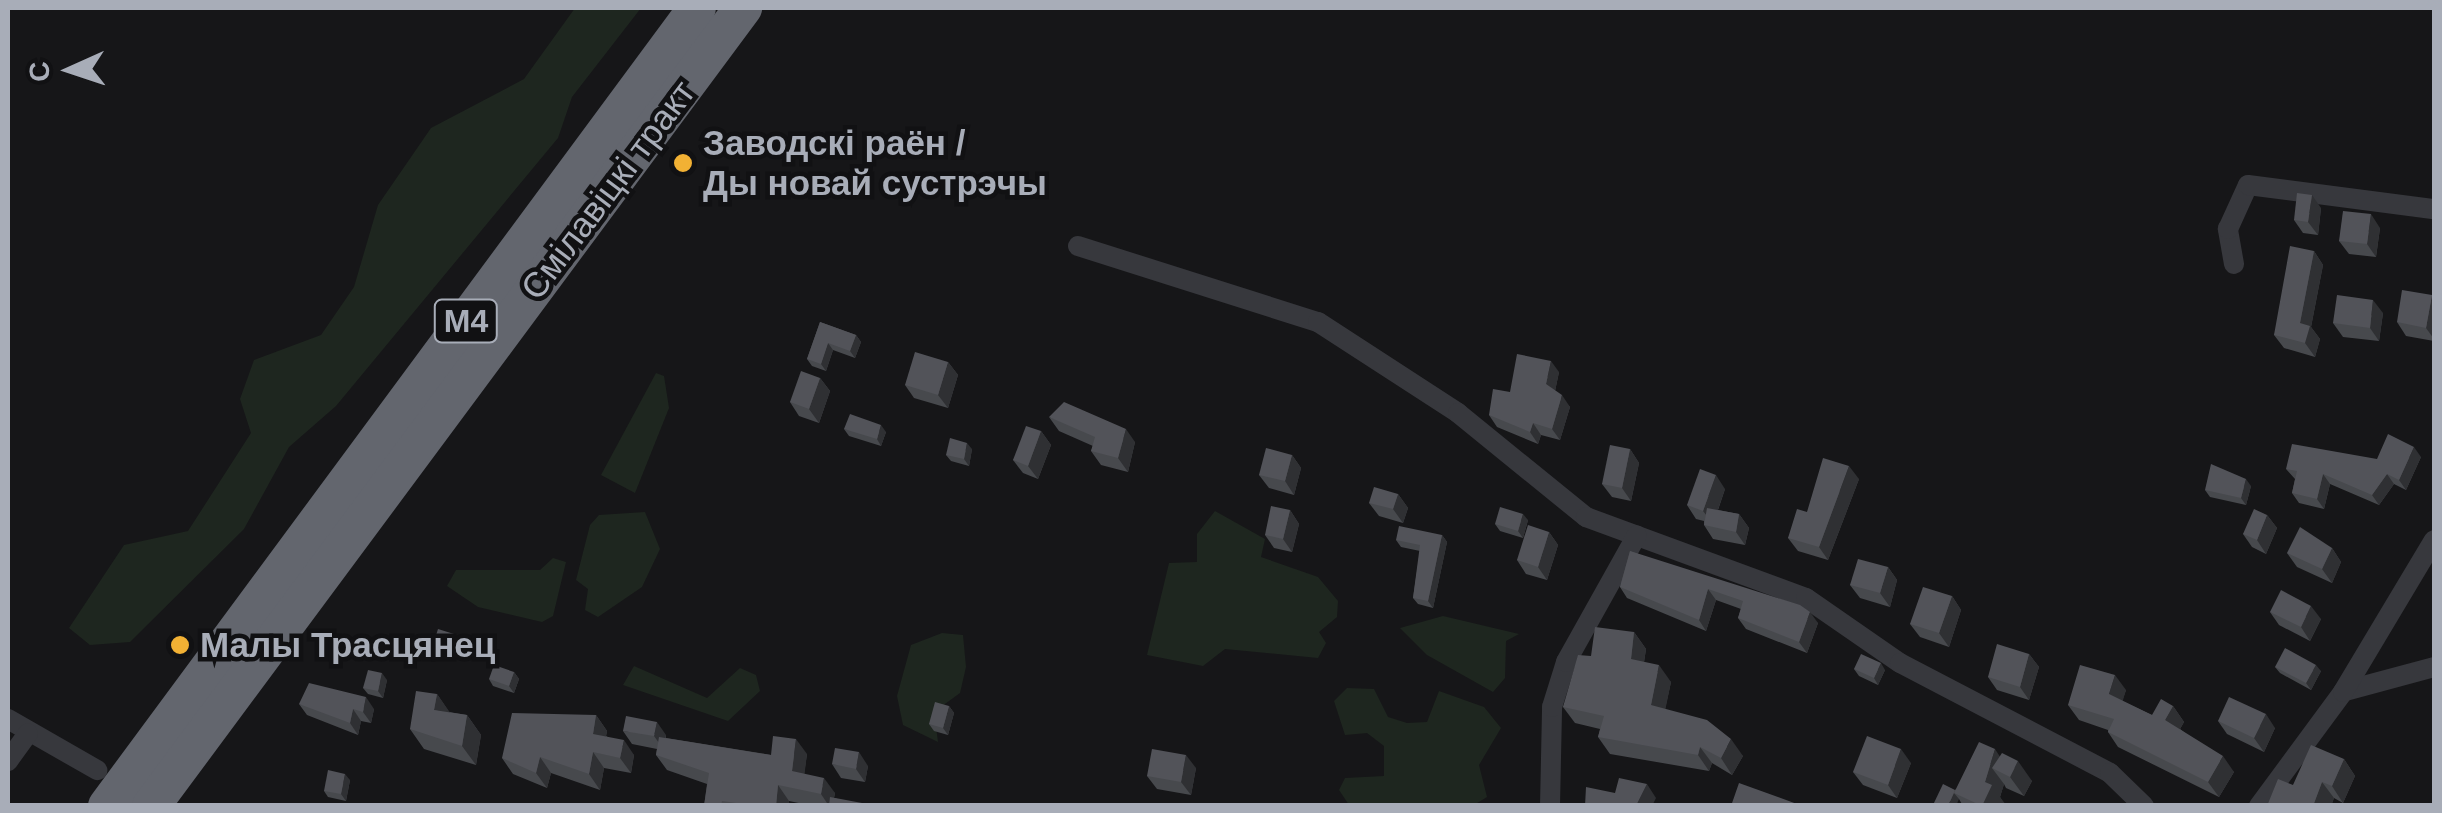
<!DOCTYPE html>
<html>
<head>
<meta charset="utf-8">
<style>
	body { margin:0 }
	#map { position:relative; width:2442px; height:813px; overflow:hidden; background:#161618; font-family:Arial,sans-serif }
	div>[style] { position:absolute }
	.green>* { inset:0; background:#1e261f }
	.street>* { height:20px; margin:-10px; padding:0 10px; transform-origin:10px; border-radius:10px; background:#37383d }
	.highway>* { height:38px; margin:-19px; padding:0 19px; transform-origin:19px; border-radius:19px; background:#63666e }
	.wall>* { inset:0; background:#47494d }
	.shaded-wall>* { inset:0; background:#2f3033 }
	.building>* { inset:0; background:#525359 }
	.dots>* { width:28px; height:28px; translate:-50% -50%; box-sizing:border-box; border:5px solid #111113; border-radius:50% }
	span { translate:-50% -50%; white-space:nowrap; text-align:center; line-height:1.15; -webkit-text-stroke:9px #111113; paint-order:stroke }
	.shield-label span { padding:2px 8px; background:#111113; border:2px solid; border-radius:8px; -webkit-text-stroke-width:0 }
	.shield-label { font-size:32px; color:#a8adb8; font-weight:700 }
	.poi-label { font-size:35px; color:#a8adb8; font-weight:700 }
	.left { translate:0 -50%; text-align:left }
	.street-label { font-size:35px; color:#a8adb8 }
	.frame { position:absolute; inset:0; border:10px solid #a8adb8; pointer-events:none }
	.north { position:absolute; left:20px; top:20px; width:100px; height:100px; -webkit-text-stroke:8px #111113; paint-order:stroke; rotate:267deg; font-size:28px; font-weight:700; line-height:40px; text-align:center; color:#a8adb8 }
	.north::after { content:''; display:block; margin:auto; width:35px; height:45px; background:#a8adb8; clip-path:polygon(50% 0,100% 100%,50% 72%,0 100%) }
</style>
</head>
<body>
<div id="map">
	<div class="green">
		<div style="clip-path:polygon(575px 8px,641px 8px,572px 97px,558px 138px,336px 406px,289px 447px,244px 529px,130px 642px,90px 645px,69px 628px,124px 545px,188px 531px,251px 433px,240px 399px,254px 360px,321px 335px,354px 287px,378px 205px,431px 128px,524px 79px)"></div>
		<div style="clip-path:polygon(656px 373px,664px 376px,669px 408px,635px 493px,601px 475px)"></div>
		<div style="clip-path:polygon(1215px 511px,1265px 539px,1261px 557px,1318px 577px,1338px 601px,1337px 617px,1319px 632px,1326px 643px,1318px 658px,1225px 649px,1203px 666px,1147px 655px,1169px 563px,1197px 562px,1197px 534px)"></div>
		<div style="clip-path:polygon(645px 512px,660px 549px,642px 587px,598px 617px,585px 610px,588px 589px,576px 580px,590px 525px,599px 515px)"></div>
		<div style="clip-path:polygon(553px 558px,566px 562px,553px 616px,542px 622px,478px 607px,447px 586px,456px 570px,540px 570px)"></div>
		<div style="clip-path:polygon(1443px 616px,1519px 634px,1506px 641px,1505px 678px,1493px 692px,1427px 655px,1400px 628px)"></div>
		<div style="clip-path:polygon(942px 633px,963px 635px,966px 667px,960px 693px,934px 712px,938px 742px,903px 725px,897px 696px,911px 645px)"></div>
		<div style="clip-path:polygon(634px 666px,707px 698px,740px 668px,756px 675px,760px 691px,728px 721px,623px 685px)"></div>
		<div style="clip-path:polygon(1347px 688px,1374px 689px,1388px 717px,1407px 723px,1427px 722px,1439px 691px,1484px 707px,1501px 728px,1479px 765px,1487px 797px,1474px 805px,1349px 805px,1339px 790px,1345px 778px,1384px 776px,1384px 746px,1367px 733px,1345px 735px,1334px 701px)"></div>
	</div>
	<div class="street">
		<div style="left:1078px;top:246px;width:252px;rotate:17.6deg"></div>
		<div style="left:1318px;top:322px;width:167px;rotate:33deg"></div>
		<div style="left:1458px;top:413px;width:165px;rotate:39.1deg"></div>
		<div style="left:1586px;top:517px;width:234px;rotate:20.2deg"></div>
		<div style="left:1806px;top:598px;width:114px;rotate:34.7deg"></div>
		<div style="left:1900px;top:663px;width:237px;rotate:27.6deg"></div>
		<div style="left:2110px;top:773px;width:47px;rotate:44.1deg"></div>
		<div style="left:2234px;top:264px;width:36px;rotate:-100deg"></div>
		<div style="left:2228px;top:229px;width:48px;rotate:-65.6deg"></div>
		<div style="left:2248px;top:185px;width:188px;rotate:7.4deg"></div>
		<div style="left:2345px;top:691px;width:92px;rotate:-15.1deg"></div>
		<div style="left:8px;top:719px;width:103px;rotate:29.8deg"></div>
		<div style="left:8px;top:761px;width:34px;rotate:-54deg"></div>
		<div style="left:1550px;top:806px;width:99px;rotate:-88.8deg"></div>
		<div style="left:1552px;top:707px;width:47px;rotate:-72.7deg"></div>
		<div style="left:1566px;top:662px;width:145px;rotate:-60.8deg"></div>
		<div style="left:2259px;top:806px;width:142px;rotate:-53.6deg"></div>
		<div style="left:2343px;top:692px;width:177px;rotate:-59.1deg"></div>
	</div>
	<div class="highway">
		<div style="left:107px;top:806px;width:992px;rotate:-53.52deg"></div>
		<div style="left:151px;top:806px;width:994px;rotate:-53.43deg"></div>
	</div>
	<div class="wall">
		<div style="clip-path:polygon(2321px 208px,2318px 235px,2303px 233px,2294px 220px)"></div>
		<div style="clip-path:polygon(2380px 228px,2376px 257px,2349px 254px,2339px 241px)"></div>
		<div style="clip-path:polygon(2314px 251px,2323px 265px,2311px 327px,2320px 339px,2315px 357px,2284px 348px,2274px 335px)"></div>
		<div style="clip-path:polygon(2432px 295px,2434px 299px,2434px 341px,2406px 336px,2397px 322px)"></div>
		<div style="clip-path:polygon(2383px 313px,2379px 341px,2343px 337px,2333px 323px)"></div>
		<div style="clip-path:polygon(820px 322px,856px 335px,861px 342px,855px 358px,833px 350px,826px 371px,812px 366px,807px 359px)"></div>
		<div style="clip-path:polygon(948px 362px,958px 375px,948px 408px,914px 398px,905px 385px)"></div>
		<div style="clip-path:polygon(1559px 372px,1555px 391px,1570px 407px,1560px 440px,1541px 435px,1538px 444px,1497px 427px,1489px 415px,1510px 392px)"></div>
		<div style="clip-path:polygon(820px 378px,830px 391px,819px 423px,799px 416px,790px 402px)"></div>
		<div style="clip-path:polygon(1049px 417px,1135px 442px,1128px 472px,1101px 465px,1091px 451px,1093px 446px,1059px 431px)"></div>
		<div style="clip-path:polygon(844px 429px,886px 432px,881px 446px,849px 436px)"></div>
		<div style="clip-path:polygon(1041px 431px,1051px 445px,1038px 479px,1023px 473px,1013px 460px)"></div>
		<div style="clip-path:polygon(972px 449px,969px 466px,951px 461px,946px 455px)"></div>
		<div style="clip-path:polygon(1630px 449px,1639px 463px,1631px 501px,1612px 497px,1602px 484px)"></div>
		<div style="clip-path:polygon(1292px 455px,1301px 468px,1294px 495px,1269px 488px,1259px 475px)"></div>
		<div style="clip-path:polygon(2421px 457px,2406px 490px,2394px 484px,2379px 505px,2330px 484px,2324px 509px,2299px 503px,2292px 493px,2295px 479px,2286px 469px,2377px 459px)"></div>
		<div style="clip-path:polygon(1859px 479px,1828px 560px,1798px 551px,1788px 538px,1807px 512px)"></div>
		<div style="clip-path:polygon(2251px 486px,2246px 505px,2210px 497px,2205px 490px)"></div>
		<div style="clip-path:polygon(1725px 489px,1718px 510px,1739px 514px,1749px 528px,1745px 545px,1713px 539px,1704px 525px,1704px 521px,1696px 519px,1687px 505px)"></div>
		<div style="clip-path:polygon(1398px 494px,1408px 508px,1403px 523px,1379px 516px,1369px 503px)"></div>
		<div style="clip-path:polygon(1290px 510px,1299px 524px,1292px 552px,1274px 548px,1265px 535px)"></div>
		<div style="clip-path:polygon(2267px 515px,2277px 528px,2266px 554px,2252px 547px,2243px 534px)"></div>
		<div style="clip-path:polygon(1528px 520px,1523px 538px,1500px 531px,1495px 524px)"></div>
		<div style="clip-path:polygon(1549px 532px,1558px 545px,1547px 580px,1526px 574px,1517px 560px)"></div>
		<div style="clip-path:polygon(1442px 535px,1447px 542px,1433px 608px,1418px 604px,1413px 598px,1420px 551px,1401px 547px,1396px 540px)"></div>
		<div style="clip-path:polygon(2332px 548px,2341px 562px,2332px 583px,2297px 567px,2287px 553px)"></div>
		<div style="clip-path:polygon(1630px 551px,1818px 623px,1807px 653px,1746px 629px,1738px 618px,1741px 609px,1716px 600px,1706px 631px,1627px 598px,1620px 587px)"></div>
		<div style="clip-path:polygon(1888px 567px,1897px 580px,1890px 607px,1860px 598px,1850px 585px)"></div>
		<div style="clip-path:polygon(1952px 596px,1961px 610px,1949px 647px,1920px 637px,1910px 624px)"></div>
		<div style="clip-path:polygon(2270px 612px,2321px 619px,2310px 641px,2279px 625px)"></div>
		<div style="clip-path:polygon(1634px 632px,1646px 649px,1644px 662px,1671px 682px,1665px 709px,1743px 756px,1732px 775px,1712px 763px,1709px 771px,1610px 754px,1598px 737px,1600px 729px,1575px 723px,1563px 707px,1591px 656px)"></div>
		<div style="clip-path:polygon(454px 634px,459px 641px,454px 657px,438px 652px,433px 645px)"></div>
		<div style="clip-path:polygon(2029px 654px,2039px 667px,2029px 700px,1997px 690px,1988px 677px)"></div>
		<div style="clip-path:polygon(2275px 667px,2321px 671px,2311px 690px,2280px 673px)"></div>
		<div style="clip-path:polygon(1854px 669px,1885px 670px,1878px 685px,1859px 676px)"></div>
		<div style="clip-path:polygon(514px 672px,519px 679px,514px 693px,493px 686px,489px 679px)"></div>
		<div style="clip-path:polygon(387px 680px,383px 698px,368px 694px,363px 688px)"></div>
		<div style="clip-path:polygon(2126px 690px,2122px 701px,2152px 715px,2173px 706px,2184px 722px,2180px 729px,2234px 772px,2219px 797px,2118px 747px,2108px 732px,2108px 730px,2079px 720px,2068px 705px)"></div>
		<div style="clip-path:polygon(437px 694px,449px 712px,467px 715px,481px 735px,476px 765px,424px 749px,410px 729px)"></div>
		<div style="clip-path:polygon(299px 704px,374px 709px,371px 723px,361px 721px,358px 735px,307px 715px)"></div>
		<div style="clip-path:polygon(949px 706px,954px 713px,948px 735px,934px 731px,929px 724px)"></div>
		<div style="clip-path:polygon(596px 715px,607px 731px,606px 736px,634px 755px,631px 773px,604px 768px,600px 790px,551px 773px,547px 788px,513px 774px,502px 758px)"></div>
		<div style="clip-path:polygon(2218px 721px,2275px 728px,2264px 752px,2227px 734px)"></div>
		<div style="clip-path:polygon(623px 731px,666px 735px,666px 738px,771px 755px,807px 754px,804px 774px,835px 793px,834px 798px,863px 806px,813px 806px,789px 801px,789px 806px,704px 806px,707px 784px,667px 770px,656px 755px,657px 749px,632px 744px)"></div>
		<div style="clip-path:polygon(2000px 757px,2032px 781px,2024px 796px,2006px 788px,2004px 784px,2000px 797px,2005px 806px,1963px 806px,1959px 799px,1933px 805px,1955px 790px)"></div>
		<div style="clip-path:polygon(2344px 759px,2355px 776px,2343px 803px,2334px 798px,2331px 806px,2267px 806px,2293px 785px)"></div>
		<div style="clip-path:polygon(1911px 763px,1897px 798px,1863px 785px,1853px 772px)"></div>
		<div style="clip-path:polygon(832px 764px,868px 766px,865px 782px,841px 778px)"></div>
		<div style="clip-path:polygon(1196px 768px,1191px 795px,1157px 789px,1147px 776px)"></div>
		<div style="clip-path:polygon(350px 780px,346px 801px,328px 797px,324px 791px)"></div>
	</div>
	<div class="shaded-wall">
		<div style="clip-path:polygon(2312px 195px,2321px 208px,2318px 235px,2308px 222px)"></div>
		<div style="clip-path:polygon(2371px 214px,2380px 228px,2376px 257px,2367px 244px)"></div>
		<div style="clip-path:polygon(2314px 251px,2323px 265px,2311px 327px,2320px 339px,2315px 357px,2305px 343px,2300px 323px)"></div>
		<div style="clip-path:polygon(2432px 295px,2434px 299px,2434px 339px,2426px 328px)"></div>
		<div style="clip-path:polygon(2373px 300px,2383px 313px,2379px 341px,2370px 328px)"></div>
		<div style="clip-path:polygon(856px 335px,861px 342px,855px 358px,850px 351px)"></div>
		<div style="clip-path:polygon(828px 343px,833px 350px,826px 371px,821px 364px)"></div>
		<div style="clip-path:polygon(1551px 361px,1559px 372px,1554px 396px,1546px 384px)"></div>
		<div style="clip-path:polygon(948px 362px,958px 375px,948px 408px,938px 395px)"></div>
		<div style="clip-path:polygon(820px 378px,830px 391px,819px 423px,809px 409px)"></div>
		<div style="clip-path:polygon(1562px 395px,1570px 407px,1560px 440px,1552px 429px)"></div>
		<div style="clip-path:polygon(1533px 423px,1541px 435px,1538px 444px,1530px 432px)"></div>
		<div style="clip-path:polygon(881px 425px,886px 432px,881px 446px,877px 439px)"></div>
		<div style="clip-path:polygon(1126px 429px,1135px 442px,1128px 472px,1118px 458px)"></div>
		<div style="clip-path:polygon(1041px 431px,1051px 445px,1038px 479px,1028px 466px)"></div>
		<div style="clip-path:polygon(967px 443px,972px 449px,969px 466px,964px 459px)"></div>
		<div style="clip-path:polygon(2414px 447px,2421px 457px,2406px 490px,2399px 480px)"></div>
		<div style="clip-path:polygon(1630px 449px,1639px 463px,1631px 501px,1622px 488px)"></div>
		<div style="clip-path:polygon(1292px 455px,1301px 468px,1294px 495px,1285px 481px)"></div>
		<div style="clip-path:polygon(1849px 466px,1859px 479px,1828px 560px,1819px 547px)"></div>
		<div style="clip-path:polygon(2323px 474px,2330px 484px,2324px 509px,2317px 499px)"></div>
		<div style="clip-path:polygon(2387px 474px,2394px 484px,2379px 505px,2372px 495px)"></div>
		<div style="clip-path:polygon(1716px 475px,1725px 489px,1713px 524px,1703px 511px)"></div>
		<div style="clip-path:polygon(2246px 479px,2251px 486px,2246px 505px,2241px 498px)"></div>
		<div style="clip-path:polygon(1398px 494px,1408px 508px,1403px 523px,1393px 509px)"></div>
		<div style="clip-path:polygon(1290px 510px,1299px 524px,1292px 552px,1283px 539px)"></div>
		<div style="clip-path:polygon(1523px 514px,1528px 520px,1523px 538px,1518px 531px)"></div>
		<div style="clip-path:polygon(1739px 514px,1749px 528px,1745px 545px,1736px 532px)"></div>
		<div style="clip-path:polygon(2267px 515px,2277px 528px,2266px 554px,2257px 540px)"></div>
		<div style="clip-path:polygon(1549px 532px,1558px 545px,1547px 580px,1538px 567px)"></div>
		<div style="clip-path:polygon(1442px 535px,1447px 542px,1433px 608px,1428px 601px)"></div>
		<div style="clip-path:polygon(2332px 548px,2341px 562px,2332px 583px,2322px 569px)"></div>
		<div style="clip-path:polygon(1888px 567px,1897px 580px,1890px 607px,1880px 593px)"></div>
		<div style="clip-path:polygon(1708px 589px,1716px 600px,1706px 631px,1699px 620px)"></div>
		<div style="clip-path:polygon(1952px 596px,1961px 610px,1949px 647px,1939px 633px)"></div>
		<div style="clip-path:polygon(2311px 606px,2321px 619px,2310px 641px,2301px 627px)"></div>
		<div style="clip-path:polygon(1810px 612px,1818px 623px,1807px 653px,1799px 642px)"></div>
		<div style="clip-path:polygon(1634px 632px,1646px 649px,1642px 676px,1631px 659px)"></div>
		<div style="clip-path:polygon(454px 634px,459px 641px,454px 657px,450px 650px)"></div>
		<div style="clip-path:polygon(2029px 654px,2039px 667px,2029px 700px,2020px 687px)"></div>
		<div style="clip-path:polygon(1881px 663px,1885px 670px,1878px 685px,1874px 678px)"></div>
		<div style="clip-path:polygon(1659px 665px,1671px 682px,1663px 721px,1651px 705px)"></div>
		<div style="clip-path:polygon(2316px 665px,2321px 671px,2311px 690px,2306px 683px)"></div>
		<div style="clip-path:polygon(514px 672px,519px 679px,514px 693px,509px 686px)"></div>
		<div style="clip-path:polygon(382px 673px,387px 680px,383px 698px,378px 691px)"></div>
		<div style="clip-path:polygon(2115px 675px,2126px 690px,2120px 710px,2109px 694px)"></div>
		<div style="clip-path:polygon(437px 694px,451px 714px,434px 710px)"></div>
		<div style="clip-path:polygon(366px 697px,374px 709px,371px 723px,363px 712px)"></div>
		<div style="clip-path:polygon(949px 706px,954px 713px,948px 735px,943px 728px)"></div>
		<div style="clip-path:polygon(2173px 706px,2184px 722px,2176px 736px,2165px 720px)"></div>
		<div style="clip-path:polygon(353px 709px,361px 721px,358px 735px,350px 723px)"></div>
		<div style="clip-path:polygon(2266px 714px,2275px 728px,2264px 752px,2254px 738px)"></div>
		<div style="clip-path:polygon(467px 715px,481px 735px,476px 765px,462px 746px)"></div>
		<div style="clip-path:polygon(596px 715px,607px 731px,604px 749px,593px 734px)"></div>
		<div style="clip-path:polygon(657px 722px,666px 735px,664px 750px,654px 736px)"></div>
		<div style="clip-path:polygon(796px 739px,807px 754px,803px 786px,792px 771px)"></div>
		<div style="clip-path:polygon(1731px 739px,1743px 756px,1732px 775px,1721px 758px)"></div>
		<div style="clip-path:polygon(624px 740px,634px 755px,631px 773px,620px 758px)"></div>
		<div style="clip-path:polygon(1700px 747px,1712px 763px,1709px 771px,1698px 755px)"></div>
		<div style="clip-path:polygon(1901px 749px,1911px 763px,1897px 798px,1888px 785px)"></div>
		<div style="clip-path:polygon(1995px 749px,2008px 769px,1992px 768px,2004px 784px,2000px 797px,2006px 805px,1982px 806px,1985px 782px)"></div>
		<div style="clip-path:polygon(593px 752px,604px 768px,600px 790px,589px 774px)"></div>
		<div style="clip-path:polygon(859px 752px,868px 766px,865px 782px,856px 769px)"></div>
		<div style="clip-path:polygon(1186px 755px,1196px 768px,1191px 795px,1181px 782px)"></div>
		<div style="clip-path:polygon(2223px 756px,2234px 772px,2219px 797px,2208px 782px)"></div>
		<div style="clip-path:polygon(540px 757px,551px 773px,547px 788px,536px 773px)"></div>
		<div style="clip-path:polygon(2344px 759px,2355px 776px,2343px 803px,2332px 786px)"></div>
		<div style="clip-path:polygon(2018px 761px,2032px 781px,2024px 796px,2010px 777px)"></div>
		<div style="clip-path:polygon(345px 774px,350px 780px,346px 801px,341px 794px)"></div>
		<div style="clip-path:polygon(824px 778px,835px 793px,832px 806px,829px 806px,821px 794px)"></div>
		<div style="clip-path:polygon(2322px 782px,2334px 798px,2331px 806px,2313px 806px)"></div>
		<div style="clip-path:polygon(1647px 784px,1656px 798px,1652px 806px,1636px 806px)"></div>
		<div style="clip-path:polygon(778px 785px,789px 801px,789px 806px,776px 806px)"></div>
		<div style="clip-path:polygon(1954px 793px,1959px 799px,1956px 806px,1948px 806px)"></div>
	</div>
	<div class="building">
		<div style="clip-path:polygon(2297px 193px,2312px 195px,2308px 222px,2294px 220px)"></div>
		<div style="clip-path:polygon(2343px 211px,2371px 214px,2367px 244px,2339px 241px)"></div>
		<div style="clip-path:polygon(2290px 246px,2314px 251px,2300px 323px,2310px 326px,2305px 343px,2274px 335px)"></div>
		<div style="clip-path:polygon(2402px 290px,2432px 295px,2426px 328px,2397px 322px)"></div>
		<div style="clip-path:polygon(2337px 295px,2373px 300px,2370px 328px,2333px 323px)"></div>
		<div style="clip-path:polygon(820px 322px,856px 335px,850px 351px,828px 343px,821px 364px,807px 359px)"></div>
		<div style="clip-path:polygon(915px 352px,948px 362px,938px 395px,905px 385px)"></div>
		<div style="clip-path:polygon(1517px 354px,1551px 361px,1546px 384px,1562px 395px,1552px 429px,1533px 423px,1530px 432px,1489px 415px,1493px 389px,1510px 392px)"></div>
		<div style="clip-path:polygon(801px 371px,820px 378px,809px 409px,790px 402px)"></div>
		<div style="clip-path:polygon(1064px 402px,1126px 429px,1118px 458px,1091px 451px,1095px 437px,1049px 417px)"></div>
		<div style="clip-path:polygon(850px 414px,881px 425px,877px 439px,844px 429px)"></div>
		<div style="clip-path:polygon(1026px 426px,1041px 431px,1028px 466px,1013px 460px)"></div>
		<div style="clip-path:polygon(2388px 434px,2414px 447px,2399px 480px,2387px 474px,2372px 495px,2323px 474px,2317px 499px,2292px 493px,2297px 471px,2286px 469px,2292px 444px,2377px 459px)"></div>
		<div style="clip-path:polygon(950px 438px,967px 443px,964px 459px,946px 455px)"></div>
		<div style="clip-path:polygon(1610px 445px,1630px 449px,1622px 488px,1602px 484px)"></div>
		<div style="clip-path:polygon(1266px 448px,1292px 455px,1285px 481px,1259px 475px)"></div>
		<div style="clip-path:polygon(1823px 458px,1849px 466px,1819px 547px,1788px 538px,1797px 509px,1807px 512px)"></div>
		<div style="clip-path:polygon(2211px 464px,2246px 479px,2241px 498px,2205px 490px)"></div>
		<div style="clip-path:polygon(1700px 469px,1716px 475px,1703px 511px,1687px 505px)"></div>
		<div style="clip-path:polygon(1374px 487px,1398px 494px,1393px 509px,1369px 503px)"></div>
		<div style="clip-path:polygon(1271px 506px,1290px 510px,1283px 539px,1265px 535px)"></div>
		<div style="clip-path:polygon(1500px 507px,1523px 514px,1518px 531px,1495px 524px)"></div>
		<div style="clip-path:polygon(1707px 508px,1739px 514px,1736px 532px,1704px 525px)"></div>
		<div style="clip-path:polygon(2254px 509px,2267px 515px,2257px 540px,2243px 534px)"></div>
		<div style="clip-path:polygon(1528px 525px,1549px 532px,1538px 567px,1517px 560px)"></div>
		<div style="clip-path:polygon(1399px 526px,1442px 535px,1428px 601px,1413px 598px,1420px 545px,1396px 540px)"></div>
		<div style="clip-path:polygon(2300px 527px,2332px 548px,2322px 569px,2287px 553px)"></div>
		<div style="clip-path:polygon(1630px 551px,1800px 605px,1810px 612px,1799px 642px,1738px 618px,1743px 601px,1708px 589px,1699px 620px,1620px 587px)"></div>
		<div style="clip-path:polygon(1858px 559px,1888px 567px,1880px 593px,1850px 585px)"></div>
		<div style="clip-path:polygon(1923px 587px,1952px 596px,1939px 633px,1910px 624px)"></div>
		<div style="clip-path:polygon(2281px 590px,2311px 606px,2301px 627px,2270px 612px)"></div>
		<div style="clip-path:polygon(1595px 627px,1634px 632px,1631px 659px,1659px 665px,1651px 705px,1707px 720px,1731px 739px,1721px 758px,1700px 747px,1698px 755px,1598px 737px,1604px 716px,1563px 707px,1578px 655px,1591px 656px)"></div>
		<div style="clip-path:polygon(438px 629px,454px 634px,450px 650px,433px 645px)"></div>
		<div style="clip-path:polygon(1997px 644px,2029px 654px,2020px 687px,1988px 677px)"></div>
		<div style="clip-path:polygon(2285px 648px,2316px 665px,2306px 683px,2275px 667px)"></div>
		<div style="clip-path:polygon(1861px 654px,1881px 663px,1874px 678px,1854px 669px)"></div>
		<div style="clip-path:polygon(494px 665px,514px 672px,509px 686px,489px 679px)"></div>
		<div style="clip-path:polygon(2080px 665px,2115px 675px,2109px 694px,2152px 715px,2161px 699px,2173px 706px,2165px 720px,2223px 756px,2208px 782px,2108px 732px,2114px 719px,2068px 705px)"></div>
		<div style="clip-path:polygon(368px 670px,382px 673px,378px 691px,363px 688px)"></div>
		<div style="clip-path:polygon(309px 683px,366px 697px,363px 712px,353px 709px,350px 723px,299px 704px)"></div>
		<div style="clip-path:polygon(416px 691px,437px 694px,434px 710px,467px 715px,462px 746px,410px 729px)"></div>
		<div style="clip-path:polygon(2229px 697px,2266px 714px,2254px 738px,2218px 721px)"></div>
		<div style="clip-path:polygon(935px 702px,949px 706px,943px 728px,929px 724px)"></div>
		<div style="clip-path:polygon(512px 713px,596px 715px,593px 734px,624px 740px,620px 758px,593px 752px,589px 774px,540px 757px,536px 773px,502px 758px)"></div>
		<div style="clip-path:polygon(626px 716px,657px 722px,654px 736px,623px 731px)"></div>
		<div style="clip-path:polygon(773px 736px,796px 739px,792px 771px,824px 778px,821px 794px,778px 785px,776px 806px,757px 806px,722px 801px,721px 806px,704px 806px,709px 773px,656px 755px,659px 737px,771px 755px)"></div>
		<div style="clip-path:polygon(1867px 736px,1901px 749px,1888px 785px,1853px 772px)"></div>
		<div style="clip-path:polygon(1979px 742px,1995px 749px,1985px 782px,1992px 785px,1982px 806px,1954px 793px)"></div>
		<div style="clip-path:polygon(2311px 745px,2344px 759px,2332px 786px,2322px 782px,2313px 806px,2267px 806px,2278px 779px,2293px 785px)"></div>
		<div style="clip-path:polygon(835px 748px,859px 752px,856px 769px,832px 764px)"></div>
		<div style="clip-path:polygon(1152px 749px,1186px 755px,1181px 782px,1147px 776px)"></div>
		<div style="clip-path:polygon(2002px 753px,2018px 761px,2010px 777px,1992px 768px)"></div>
		<div style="clip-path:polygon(328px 770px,345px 774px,341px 794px,324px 791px)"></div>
		<div style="clip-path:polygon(1619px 778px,1647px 784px,1636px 806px,1585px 806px,1586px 787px,1615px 793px)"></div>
		<div style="clip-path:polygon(1739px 783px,1797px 804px,1796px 806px,1731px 806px)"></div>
		<div style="clip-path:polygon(1943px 784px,1955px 790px,1948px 806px,1934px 806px,1933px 805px)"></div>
		<div style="clip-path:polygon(830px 797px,862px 803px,861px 806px,829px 806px)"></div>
	</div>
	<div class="dots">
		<div style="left:683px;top:163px;background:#f2b134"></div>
		<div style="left:180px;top:645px;background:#f2b134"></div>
	</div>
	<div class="shield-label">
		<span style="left:466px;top:321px">М4</span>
	</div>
	<div class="poi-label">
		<span class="left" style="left:703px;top:163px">Заводскі раён /<br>Ды новай сустрэчы</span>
		<span class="left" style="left:200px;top:645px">Малы Трасцянец</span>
	</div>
	<div class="street-label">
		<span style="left:608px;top:190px;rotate:-53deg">Смілавіцкі тракт</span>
	</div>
	<div class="frame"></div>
	<div class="north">С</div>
</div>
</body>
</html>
